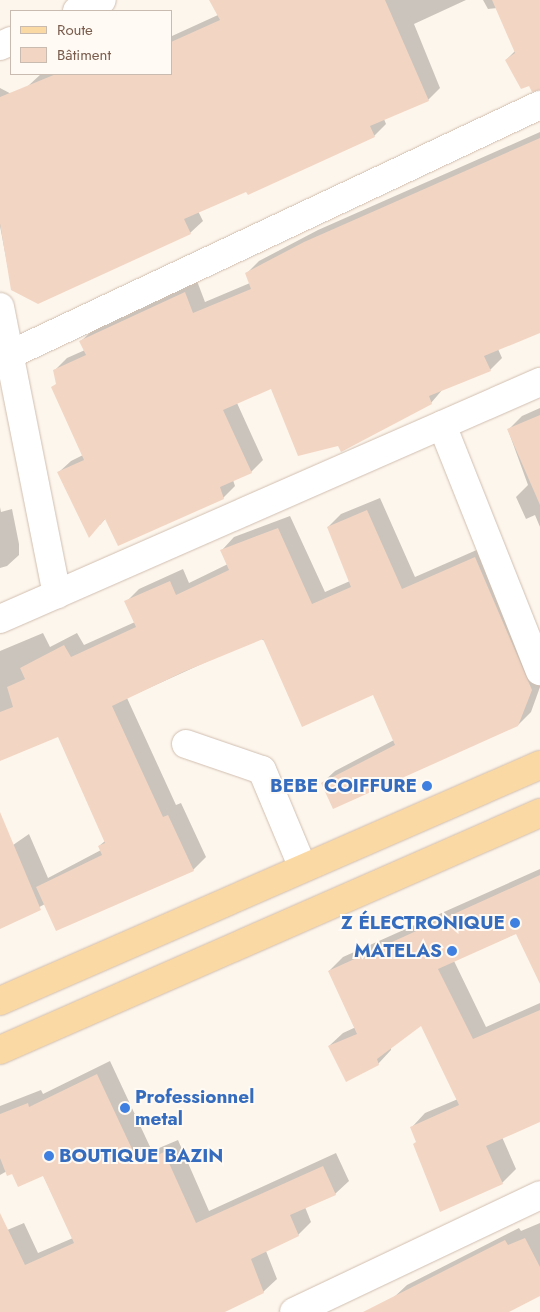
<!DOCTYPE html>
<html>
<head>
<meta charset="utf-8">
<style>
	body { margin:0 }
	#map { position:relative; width:540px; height:1312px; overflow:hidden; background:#fdf6ec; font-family:Jost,sans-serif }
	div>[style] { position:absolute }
	.shadow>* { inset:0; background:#0003 }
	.building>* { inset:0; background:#f3d5c3 }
	.roads { filter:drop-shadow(0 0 1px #d1beb0) drop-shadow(0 0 1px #d1beb0) }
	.minor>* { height:28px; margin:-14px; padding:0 14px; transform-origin:14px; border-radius:14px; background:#fff }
	.major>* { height:28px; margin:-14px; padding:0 14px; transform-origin:14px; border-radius:14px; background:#fbd9a5 }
	.dots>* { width:14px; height:14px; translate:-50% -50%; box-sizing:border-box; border:2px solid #fffaf3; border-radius:50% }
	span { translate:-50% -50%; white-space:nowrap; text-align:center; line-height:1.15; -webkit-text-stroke:4px #fffaf3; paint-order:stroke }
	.shop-label { font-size:19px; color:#366cbe; font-weight:700 }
	.right { translate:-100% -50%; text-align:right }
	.left { translate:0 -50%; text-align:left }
	.legend { position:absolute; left:10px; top:10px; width:162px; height:65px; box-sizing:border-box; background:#fffaf3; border:1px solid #cabbb1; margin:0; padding:6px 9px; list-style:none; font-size:15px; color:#7a5c4d }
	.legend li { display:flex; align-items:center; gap:10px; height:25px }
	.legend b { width:25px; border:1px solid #cabbb1 }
</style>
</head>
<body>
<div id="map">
	<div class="shadow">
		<div style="clip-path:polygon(216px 0,466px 0,414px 24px,440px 88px,428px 100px,384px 119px,386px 124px,374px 136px,198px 211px,203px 221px,190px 233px,12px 289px,0 226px,0 88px,38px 108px,28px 86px,41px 74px,171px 74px,171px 34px,172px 36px,218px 15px)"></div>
		<div style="clip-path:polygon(483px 0,540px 0,540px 79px,506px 60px,515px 51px,497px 8px,488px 9px)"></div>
		<div style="clip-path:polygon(540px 132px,540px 332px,498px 349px,502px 358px,490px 370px,443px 389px,431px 403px,339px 445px,272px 387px,237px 403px,263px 460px,251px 472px,233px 480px,235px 486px,223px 498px,106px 518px,100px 525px,59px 472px,71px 461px,83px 455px,55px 370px,67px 358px,85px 350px,81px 341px,93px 330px,197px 281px,205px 302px,250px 283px,247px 273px,259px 261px,318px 230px)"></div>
		<div style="clip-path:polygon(540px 408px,540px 527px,535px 515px,526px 519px,516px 497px,528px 485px,508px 430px,522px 416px)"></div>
		<div style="clip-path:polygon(380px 498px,415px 577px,488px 545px,540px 667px,540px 687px,531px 712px,518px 725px,322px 783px,335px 771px,394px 740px,374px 694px,259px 638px,127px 698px,176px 805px,181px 803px,206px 857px,193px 870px,45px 904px,0 928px,0 854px,29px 834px,48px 878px,101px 850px,99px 846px,105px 841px,59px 735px,0 759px,0 651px,43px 633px,50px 647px,77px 633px,84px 645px,135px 622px,126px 602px,139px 589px,183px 569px,189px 583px,228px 564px,222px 550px,234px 537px,290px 516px,325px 592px,350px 581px,328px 527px,341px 514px)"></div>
		<div style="clip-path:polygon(0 507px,1px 512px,12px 509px,19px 544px,19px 555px,7px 566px,0 568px)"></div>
		<div style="clip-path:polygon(540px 869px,540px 981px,517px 933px,454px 961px,486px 1027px,540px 1003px,540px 1121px,502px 1137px,516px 1169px,502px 1183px,412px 1127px,425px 1113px,458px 1099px,422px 1024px,391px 1047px,391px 1050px,378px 1064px,329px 1046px,343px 1033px,356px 1027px,329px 971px,343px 957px)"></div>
		<div style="clip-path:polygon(110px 1061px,152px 1151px,178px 1140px,209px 1211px,336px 1153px,349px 1181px,335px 1194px,305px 1207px,311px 1222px,298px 1235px,266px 1251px,277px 1279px,263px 1292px,218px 1312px,0 1312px,0 1233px,24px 1223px,38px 1253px,73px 1238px,43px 1175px,7px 1171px,0 1175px,0 1106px,41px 1090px,43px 1094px)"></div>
		<div style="clip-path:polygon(540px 1223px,540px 1292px,507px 1312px,378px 1312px,407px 1285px,519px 1228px,521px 1231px)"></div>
	</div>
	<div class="building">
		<div style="clip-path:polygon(209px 0,385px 0,429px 101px,370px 126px,375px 137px,248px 195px,246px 192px,184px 219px,191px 234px,38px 304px,11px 290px,0 223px,0 97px,56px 74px,171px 74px,171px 42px,220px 20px)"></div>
		<div style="clip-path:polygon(492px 0,540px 0,540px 90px,532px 92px,529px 86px,521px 89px,505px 60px,515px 53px)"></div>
		<div style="clip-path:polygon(540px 138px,540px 333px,484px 356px,491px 371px,429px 396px,432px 404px,341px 452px,338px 446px,298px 456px,271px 389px,223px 410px,252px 473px,220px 487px,224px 499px,118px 546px,105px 519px,89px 538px,57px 472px,84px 460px,51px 387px,56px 384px,53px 370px,86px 355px,79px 341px,185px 292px,193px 313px,251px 289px,245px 273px,304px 242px)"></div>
		<div style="clip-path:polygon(540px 415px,540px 505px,507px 429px)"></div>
		<div style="clip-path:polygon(367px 510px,402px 589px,475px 557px,532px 690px,518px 726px,333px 809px,321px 783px,395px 745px,373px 695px,302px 727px,263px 639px,183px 672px,112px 706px,163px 817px,168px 815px,194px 871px,56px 931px,36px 887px,102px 855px,98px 846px,105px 843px,58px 737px,0 761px,0 712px,13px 707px,7px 687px,25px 679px,20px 668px,64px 645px,71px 657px,136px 627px,124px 601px,170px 581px,176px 595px,229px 570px,220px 550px,278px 528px,312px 604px,351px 587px,327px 527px)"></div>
		<div style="clip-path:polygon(0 812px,41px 910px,0 929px)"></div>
		<div style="clip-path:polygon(540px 875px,540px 984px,516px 934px,438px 969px,473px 1039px,540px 1010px,540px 1122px,486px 1146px,503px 1184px,440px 1212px,413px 1144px,416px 1142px,410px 1127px,459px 1105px,421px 1026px,377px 1059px,379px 1065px,346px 1082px,328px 1046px,357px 1034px,328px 971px)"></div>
		<div style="clip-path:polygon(97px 1074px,139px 1164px,164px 1152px,196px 1223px,323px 1166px,336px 1195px,290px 1215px,299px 1236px,251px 1259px,264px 1293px,225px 1312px,0 1312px,0 1213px,25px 1265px,74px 1243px,43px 1176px,18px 1187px,12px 1174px,7px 1176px,0 1158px,0 1114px,28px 1103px,29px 1107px)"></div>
		<div style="clip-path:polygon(525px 1238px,540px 1267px,540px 1296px,509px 1312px,363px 1312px,505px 1240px,508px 1245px)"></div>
	</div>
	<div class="roads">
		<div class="minor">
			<div style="left:77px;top:11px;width:27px;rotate:-24deg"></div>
			<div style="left:0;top:46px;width:12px;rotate:-24deg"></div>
			<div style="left:0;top:307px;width:293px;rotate:78.8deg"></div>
			<div style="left:9px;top:355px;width:587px;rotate:-25.21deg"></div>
			<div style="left:442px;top:425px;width:265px;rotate:68.3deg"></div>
			<div style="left:0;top:619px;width:590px;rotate:-23.7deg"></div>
			<div style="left:186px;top:744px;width:80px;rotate:18.9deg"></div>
			<div style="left:262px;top:770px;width:106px;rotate:67.3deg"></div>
			<div style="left:294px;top:1312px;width:272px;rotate:-25.4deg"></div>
		</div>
		<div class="major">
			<div style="left:0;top:1001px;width:589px;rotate:-23.61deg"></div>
			<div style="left:0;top:1050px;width:590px;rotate:-23.7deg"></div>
		</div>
	</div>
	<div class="dots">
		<div style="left:427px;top:786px;background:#3f7fe0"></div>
		<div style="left:515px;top:923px;background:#3f7fe0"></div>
		<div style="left:452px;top:951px;background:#3f7fe0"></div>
		<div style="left:125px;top:1108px;background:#3f7fe0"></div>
		<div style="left:49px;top:1156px;background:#3f7fe0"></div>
	</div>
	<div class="shop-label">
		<span class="right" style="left:417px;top:786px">BEBE COIFFURE</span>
		<span class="right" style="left:505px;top:923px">Z ÉLECTRONIQUE</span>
		<span class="right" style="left:442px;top:951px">MATELAS</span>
		<span class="left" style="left:135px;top:1108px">Professionnel<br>metal</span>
		<span class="left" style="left:59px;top:1156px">BOUTIQUE BAZIN</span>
	</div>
	<ul class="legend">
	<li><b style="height:6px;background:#fbd9a5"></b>Route</li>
	<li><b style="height:14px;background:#f3d5c3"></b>Bâtiment</li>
	</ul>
</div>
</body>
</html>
